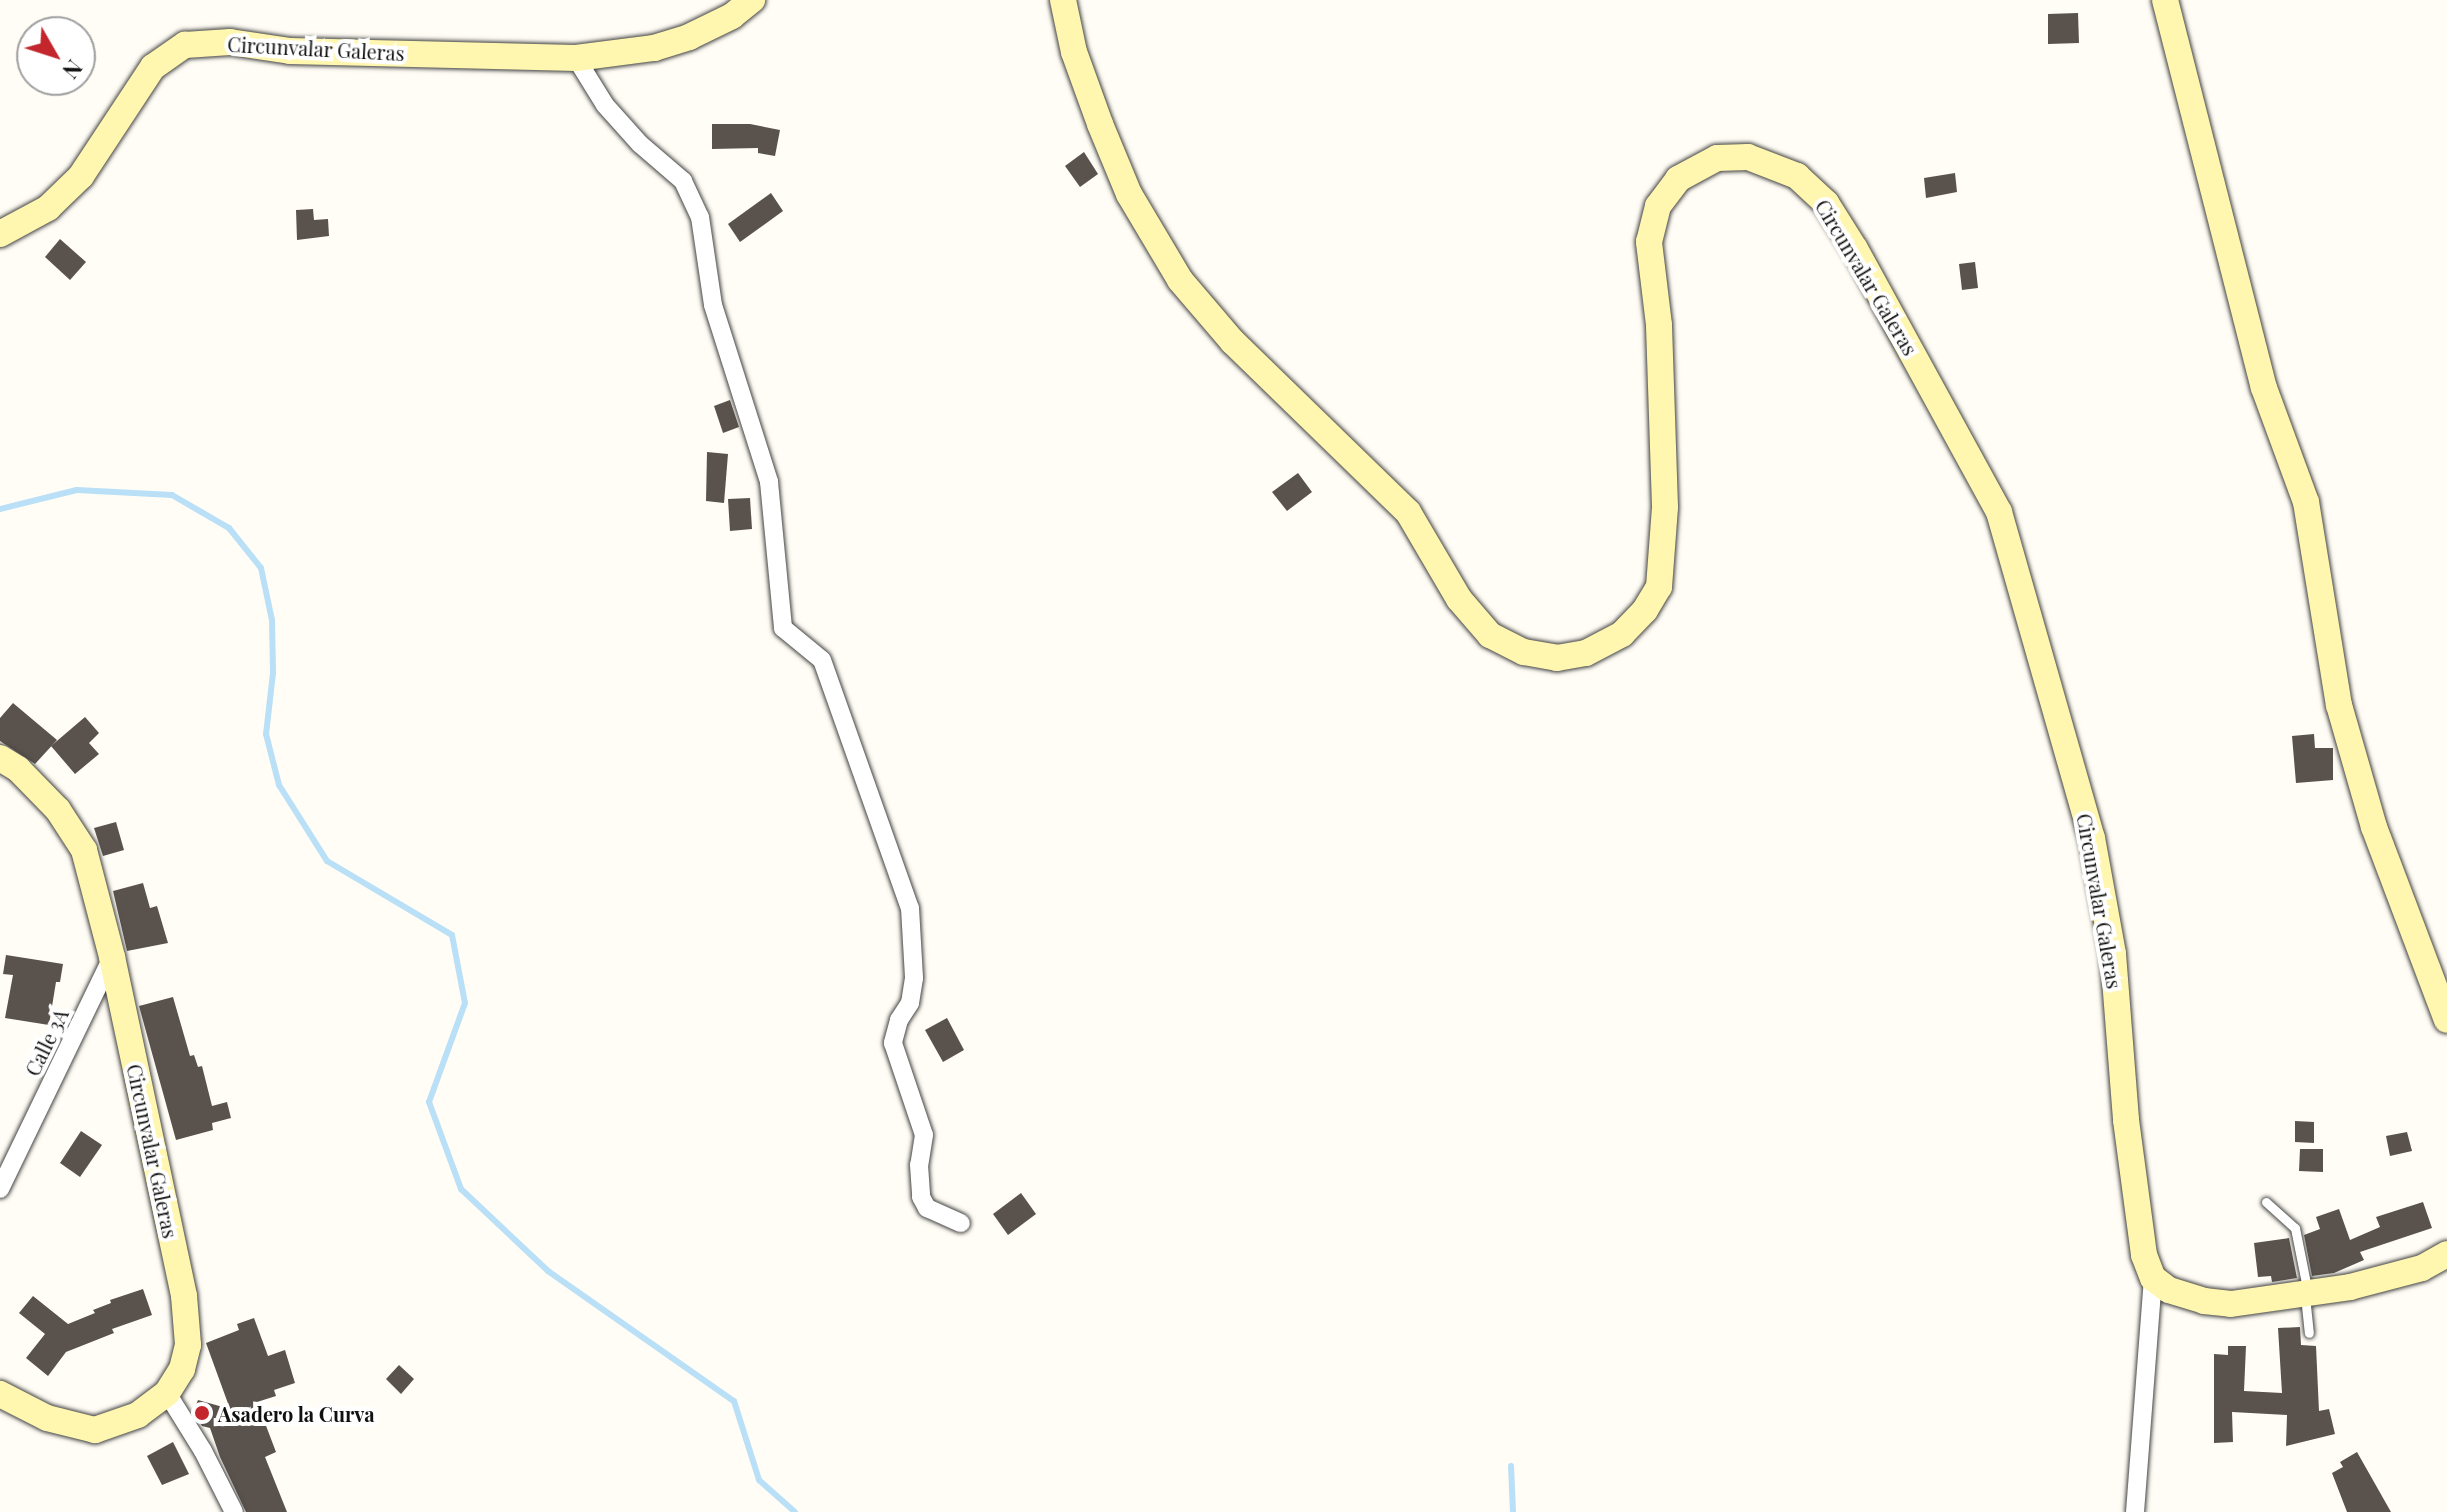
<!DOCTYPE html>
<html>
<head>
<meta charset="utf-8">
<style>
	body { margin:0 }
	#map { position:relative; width:2447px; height:1512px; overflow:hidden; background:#fffdf5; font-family:"Playfair Display",serif }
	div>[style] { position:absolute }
	.stream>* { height:6px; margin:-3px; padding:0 3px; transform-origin:3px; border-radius:3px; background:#b9e0f7 }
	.building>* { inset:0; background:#5a524d }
	.roads { filter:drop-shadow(0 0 2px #444) drop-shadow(0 0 2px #444) }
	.lane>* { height:9px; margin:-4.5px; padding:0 4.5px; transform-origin:4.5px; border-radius:4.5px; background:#fff }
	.street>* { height:18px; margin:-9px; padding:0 9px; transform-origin:9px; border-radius:9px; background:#fff }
	.secondary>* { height:26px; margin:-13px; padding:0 13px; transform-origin:13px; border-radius:13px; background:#fff6b0 }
	.dots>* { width:22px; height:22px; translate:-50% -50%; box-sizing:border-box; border:4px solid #fff; border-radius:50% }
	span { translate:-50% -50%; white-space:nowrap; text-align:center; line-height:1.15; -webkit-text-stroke:8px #fff; paint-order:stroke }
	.street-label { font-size:20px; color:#111 }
	.poi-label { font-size:20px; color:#111; font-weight:700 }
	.left { translate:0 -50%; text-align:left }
	.north { position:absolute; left:16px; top:16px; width:80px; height:80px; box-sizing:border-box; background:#fff; border:2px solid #a0a0a0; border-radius:50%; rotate:129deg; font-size:22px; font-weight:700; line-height:32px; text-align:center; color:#111 }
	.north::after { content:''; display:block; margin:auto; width:28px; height:36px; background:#c4262e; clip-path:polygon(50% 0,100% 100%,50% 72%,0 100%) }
</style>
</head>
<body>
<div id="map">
	<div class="stream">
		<div style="left:0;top:509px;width:79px;rotate:-13.9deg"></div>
		<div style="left:77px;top:490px;width:95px;rotate:3deg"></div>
		<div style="left:172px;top:495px;width:66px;rotate:30.1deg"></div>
		<div style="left:229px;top:528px;width:51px;rotate:51.3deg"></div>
		<div style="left:261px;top:568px;width:53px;rotate:78.1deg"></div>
		<div style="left:272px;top:620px;width:53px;rotate:88.9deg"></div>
		<div style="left:273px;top:673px;width:61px;rotate:96.5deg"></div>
		<div style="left:266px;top:734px;width:53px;rotate:75.7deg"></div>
		<div style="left:279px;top:785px;width:90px;rotate:57.7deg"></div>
		<div style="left:327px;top:861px;width:145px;rotate:30.6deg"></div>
		<div style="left:452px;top:935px;width:69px;rotate:79.2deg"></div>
		<div style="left:465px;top:1003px;width:105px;rotate:110deg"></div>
		<div style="left:429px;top:1102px;width:93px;rotate:69.8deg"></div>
		<div style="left:461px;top:1189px;width:120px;rotate:43.3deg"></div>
		<div style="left:548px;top:1271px;width:227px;rotate:35deg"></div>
		<div style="left:734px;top:1401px;width:83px;rotate:72.4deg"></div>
		<div style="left:759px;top:1480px;width:48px;rotate:41.6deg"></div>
		<div style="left:1511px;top:1466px;width:46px;rotate:87.5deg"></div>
	</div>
	<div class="building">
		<div style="clip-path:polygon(2078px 13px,2079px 43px,2048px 44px,2048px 14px)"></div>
		<div style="clip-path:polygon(712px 124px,750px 124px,780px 130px,775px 156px,758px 153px,758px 148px,712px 149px)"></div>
		<div style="clip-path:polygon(1084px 152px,1098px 174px,1080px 187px,1065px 166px)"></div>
		<div style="clip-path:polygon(1955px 173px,1957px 192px,1926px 198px,1924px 178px)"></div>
		<div style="clip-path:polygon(771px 193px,783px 211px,740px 242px,728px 224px)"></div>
		<div style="clip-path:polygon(313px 209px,314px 220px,328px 219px,329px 236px,297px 240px,296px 210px)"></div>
		<div style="clip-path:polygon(60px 239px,86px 262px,70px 280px,45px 257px)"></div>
		<div style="clip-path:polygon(1975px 262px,1978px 288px,1962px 290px,1959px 264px)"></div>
		<div style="clip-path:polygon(730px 400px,739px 427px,723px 433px,714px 406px)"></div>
		<div style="clip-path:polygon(707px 452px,728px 454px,724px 503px,706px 501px)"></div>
		<div style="clip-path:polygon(1298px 473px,1312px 492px,1287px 511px,1272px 492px)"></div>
		<div style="clip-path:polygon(750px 498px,752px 529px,730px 531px,728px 499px)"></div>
		<div style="clip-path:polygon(13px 703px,57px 740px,35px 764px,0 741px,0 718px)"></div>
		<div style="clip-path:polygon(85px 717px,99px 733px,89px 743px,99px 754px,75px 774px,51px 746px)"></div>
		<div style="clip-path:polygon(2314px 734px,2315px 748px,2333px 748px,2333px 780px,2296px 783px,2292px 736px)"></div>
		<div style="clip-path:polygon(116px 822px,124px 850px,103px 856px,94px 828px)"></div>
		<div style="clip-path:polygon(143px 883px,150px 908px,157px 906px,168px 943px,127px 951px,113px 891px)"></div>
		<div style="clip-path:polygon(6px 955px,63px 964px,60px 982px,56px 982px,49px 1025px,5px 1018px,13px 975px,3px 974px)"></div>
		<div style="clip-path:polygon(173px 997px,190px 1056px,194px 1055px,198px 1067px,202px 1066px,212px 1106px,227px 1102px,231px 1118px,212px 1123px,213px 1130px,176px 1140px,139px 1006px)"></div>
		<div style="clip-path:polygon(947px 1018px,964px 1050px,943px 1062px,925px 1030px)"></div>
		<div style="clip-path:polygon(2295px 1121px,2314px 1122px,2314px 1143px,2295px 1142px)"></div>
		<div style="clip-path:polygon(81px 1131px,102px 1145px,80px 1177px,60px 1163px)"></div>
		<div style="clip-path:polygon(2407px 1132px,2412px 1151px,2390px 1156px,2386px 1136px)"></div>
		<div style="clip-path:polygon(2300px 1149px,2323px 1149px,2323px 1172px,2299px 1171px)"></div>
		<div style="clip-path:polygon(1021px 1193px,1036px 1214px,1008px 1235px,993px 1214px)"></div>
		<div style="clip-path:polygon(2423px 1202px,2432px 1228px,2360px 1252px,2364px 1260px,2334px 1273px,2312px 1276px,2304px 1235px,2320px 1229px,2316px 1217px,2339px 1209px,2350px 1240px,2380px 1227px,2376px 1217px)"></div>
		<div style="clip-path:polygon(2289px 1238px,2297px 1278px,2272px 1282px,2271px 1276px,2258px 1277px,2254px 1243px)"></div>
		<div style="clip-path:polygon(143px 1289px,152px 1315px,112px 1329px,114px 1333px,66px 1352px,48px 1376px,26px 1358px,45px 1334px,19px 1313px,33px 1296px,68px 1324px,95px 1313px,93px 1310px,111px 1303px,110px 1300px)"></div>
		<div style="clip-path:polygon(254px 1318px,268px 1356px,285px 1350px,295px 1383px,274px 1390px,276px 1396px,257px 1402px,276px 1452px,265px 1457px,287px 1512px,246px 1512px,220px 1457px,210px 1428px,202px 1426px,193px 1412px,198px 1400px,230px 1409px,206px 1343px,239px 1330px,237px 1324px)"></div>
		<div style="clip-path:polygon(2300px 1327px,2301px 1345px,2316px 1346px,2319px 1411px,2329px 1409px,2335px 1434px,2286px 1446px,2287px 1415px,2232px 1412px,2233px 1442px,2214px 1443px,2214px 1354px,2228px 1355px,2228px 1346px,2246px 1346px,2244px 1391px,2282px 1393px,2278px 1328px)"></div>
		<div style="clip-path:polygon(399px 1365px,414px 1379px,401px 1394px,386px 1379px)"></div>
		<div style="clip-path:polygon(173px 1442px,189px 1474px,162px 1485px,147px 1456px)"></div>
		<div style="clip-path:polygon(2357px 1452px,2391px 1512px,2347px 1512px,2332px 1473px,2343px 1467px,2340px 1462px)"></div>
	</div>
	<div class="roads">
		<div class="lane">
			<div style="left:2266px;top:1202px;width:39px;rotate:42deg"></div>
			<div style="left:2295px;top:1228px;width:61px;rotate:78.7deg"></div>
			<div style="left:2305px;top:1296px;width:37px;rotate:84deg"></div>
		</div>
		<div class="street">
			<div style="left:576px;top:58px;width:55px;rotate:58.3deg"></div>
			<div style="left:605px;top:105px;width:52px;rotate:48.1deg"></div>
			<div style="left:640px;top:144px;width:57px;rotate:40.7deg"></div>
			<div style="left:683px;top:181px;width:40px;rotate:65deg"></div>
			<div style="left:700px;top:217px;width:89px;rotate:81.6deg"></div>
			<div style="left:713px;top:305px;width:186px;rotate:72.4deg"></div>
			<div style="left:769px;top:482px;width:147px;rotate:84.5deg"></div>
			<div style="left:783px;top:628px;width:50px;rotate:39.4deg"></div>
			<div style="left:822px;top:660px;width:263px;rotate:70.5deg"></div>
			<div style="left:910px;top:908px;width:70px;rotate:86.7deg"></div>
			<div style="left:914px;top:978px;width:25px;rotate:99deg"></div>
			<div style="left:910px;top:1003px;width:20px;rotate:123deg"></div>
			<div style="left:899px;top:1020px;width:24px;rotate:105deg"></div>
			<div style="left:893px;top:1043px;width:97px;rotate:71.4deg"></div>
			<div style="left:924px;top:1135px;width:30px;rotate:99deg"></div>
			<div style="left:919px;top:1165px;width:32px;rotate:86deg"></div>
			<div style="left:921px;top:1197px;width:13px;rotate:61deg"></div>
			<div style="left:927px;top:1208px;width:37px;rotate:24deg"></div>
			<div style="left:0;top:1189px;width:258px;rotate:-64.2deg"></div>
			<div style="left:167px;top:1393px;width:68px;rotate:58.2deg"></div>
			<div style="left:203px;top:1451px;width:68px;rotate:63.1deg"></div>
			<div style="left:2135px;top:1512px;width:235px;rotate:-85.6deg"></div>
		</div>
		<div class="secondary">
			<div style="left:1063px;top:0;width:53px;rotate:78.1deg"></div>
			<div style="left:1074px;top:52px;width:77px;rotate:70.1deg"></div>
			<div style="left:1100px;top:124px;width:76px;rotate:67.5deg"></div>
			<div style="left:1129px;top:194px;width:100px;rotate:59.3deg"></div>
			<div style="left:1180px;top:280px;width:82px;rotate:49.5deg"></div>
			<div style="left:1233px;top:342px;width:244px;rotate:44.2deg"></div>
			<div style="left:1408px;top:512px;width:101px;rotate:59.6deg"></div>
			<div style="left:1459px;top:599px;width:48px;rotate:49.3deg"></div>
			<div style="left:1490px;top:635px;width:38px;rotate:27deg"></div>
			<div style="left:1524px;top:652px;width:34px;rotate:10deg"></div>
			<div style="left:1557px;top:658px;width:29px;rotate:-10deg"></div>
			<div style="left:1586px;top:653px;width:41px;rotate:-27.8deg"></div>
			<div style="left:1622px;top:634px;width:33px;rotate:-46deg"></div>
			<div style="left:1645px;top:610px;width:27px;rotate:-59deg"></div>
			<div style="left:1659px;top:587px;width:80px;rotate:-85.7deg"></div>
			<div style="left:1665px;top:507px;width:182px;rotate:-91.9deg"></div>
			<div style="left:1659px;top:325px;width:84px;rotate:-96.9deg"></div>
			<div style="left:1649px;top:242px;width:37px;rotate:-76deg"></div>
			<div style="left:1658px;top:206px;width:34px;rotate:-53deg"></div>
			<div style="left:1678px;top:179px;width:44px;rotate:-28.3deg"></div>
			<div style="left:1717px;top:158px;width:31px;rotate:-2deg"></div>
			<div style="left:1748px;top:157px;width:53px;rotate:21.2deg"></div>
			<div style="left:1797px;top:176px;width:40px;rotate:43deg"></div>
			<div style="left:1826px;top:203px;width:54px;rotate:57.8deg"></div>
			<div style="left:1855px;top:249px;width:300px;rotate:61.3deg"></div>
			<div style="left:1999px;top:512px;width:339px;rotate:74.1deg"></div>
			<div style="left:2092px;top:838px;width:118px;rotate:79.7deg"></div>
			<div style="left:2113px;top:954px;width:167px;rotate:85.5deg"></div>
			<div style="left:2126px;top:1120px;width:136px;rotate:82.4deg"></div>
			<div style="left:2144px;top:1255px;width:25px;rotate:69deg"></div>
			<div style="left:2153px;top:1278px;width:20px;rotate:37deg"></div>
			<div style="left:2169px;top:1290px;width:37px;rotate:17deg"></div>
			<div style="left:2204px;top:1301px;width:27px;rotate:6deg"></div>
			<div style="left:2231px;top:1304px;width:120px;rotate:-8.1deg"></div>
			<div style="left:2350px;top:1287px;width:74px;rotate:-14.8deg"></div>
			<div style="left:2422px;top:1268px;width:29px;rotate:-29deg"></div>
			<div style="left:2165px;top:0;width:400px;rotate:75.7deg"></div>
			<div style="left:2264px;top:388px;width:121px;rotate:69.8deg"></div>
			<div style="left:2306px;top:502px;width:206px;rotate:80.8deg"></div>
			<div style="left:2339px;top:705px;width:127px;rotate:74deg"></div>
			<div style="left:2374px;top:827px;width:206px;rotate:69.3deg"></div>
			<div style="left:0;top:234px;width:55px;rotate:-28.4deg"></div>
			<div style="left:48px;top:208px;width:46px;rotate:-44.1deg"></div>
			<div style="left:81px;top:176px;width:131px;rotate:-56.6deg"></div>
			<div style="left:153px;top:67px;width:39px;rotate:-35deg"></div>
			<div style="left:185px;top:45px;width:45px;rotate:-3.8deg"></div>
			<div style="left:230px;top:42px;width:61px;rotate:8.5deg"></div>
			<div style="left:290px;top:51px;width:286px;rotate:1.4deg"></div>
			<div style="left:576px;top:58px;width:79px;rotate:-7.3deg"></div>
			<div style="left:654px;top:48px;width:37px;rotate:-17deg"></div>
			<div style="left:689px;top:37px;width:48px;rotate:-26deg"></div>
			<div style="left:732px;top:16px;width:26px;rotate:-39deg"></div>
			<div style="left:0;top:758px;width:21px;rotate:31deg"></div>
			<div style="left:18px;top:769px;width:57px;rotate:45.7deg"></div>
			<div style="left:58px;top:810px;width:48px;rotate:57deg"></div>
			<div style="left:84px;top:850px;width:111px;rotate:75.3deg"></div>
			<div style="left:112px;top:957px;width:347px;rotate:78deg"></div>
			<div style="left:184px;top:1296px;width:49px;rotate:85.3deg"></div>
			<div style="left:188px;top:1345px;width:25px;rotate:104deg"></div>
			<div style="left:182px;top:1369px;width:28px;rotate:122deg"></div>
			<div style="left:167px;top:1393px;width:36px;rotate:143deg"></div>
			<div style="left:138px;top:1415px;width:46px;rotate:160.8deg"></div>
			<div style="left:95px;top:1430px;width:49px;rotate:-166deg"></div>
			<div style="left:47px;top:1418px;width:53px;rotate:-152.9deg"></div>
		</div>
	</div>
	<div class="dots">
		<div style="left:202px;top:1413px;background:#c4262e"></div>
	</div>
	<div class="street-label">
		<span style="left:316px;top:48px;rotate:3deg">Circunvalar Galeras</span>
		<span style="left:1867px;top:277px;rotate:59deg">Circunvalar Galeras</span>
		<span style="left:2100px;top:901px;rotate:80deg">Circunvalar Galeras</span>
		<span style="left:46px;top:1042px;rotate:-64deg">Calle 3A</span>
		<span style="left:153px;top:1151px;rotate:78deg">Circunvalar Galeras</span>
	</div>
	<div class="poi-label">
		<span class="left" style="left:218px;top:1413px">Asadero la Curva</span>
	</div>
	<div class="north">N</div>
</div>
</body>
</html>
